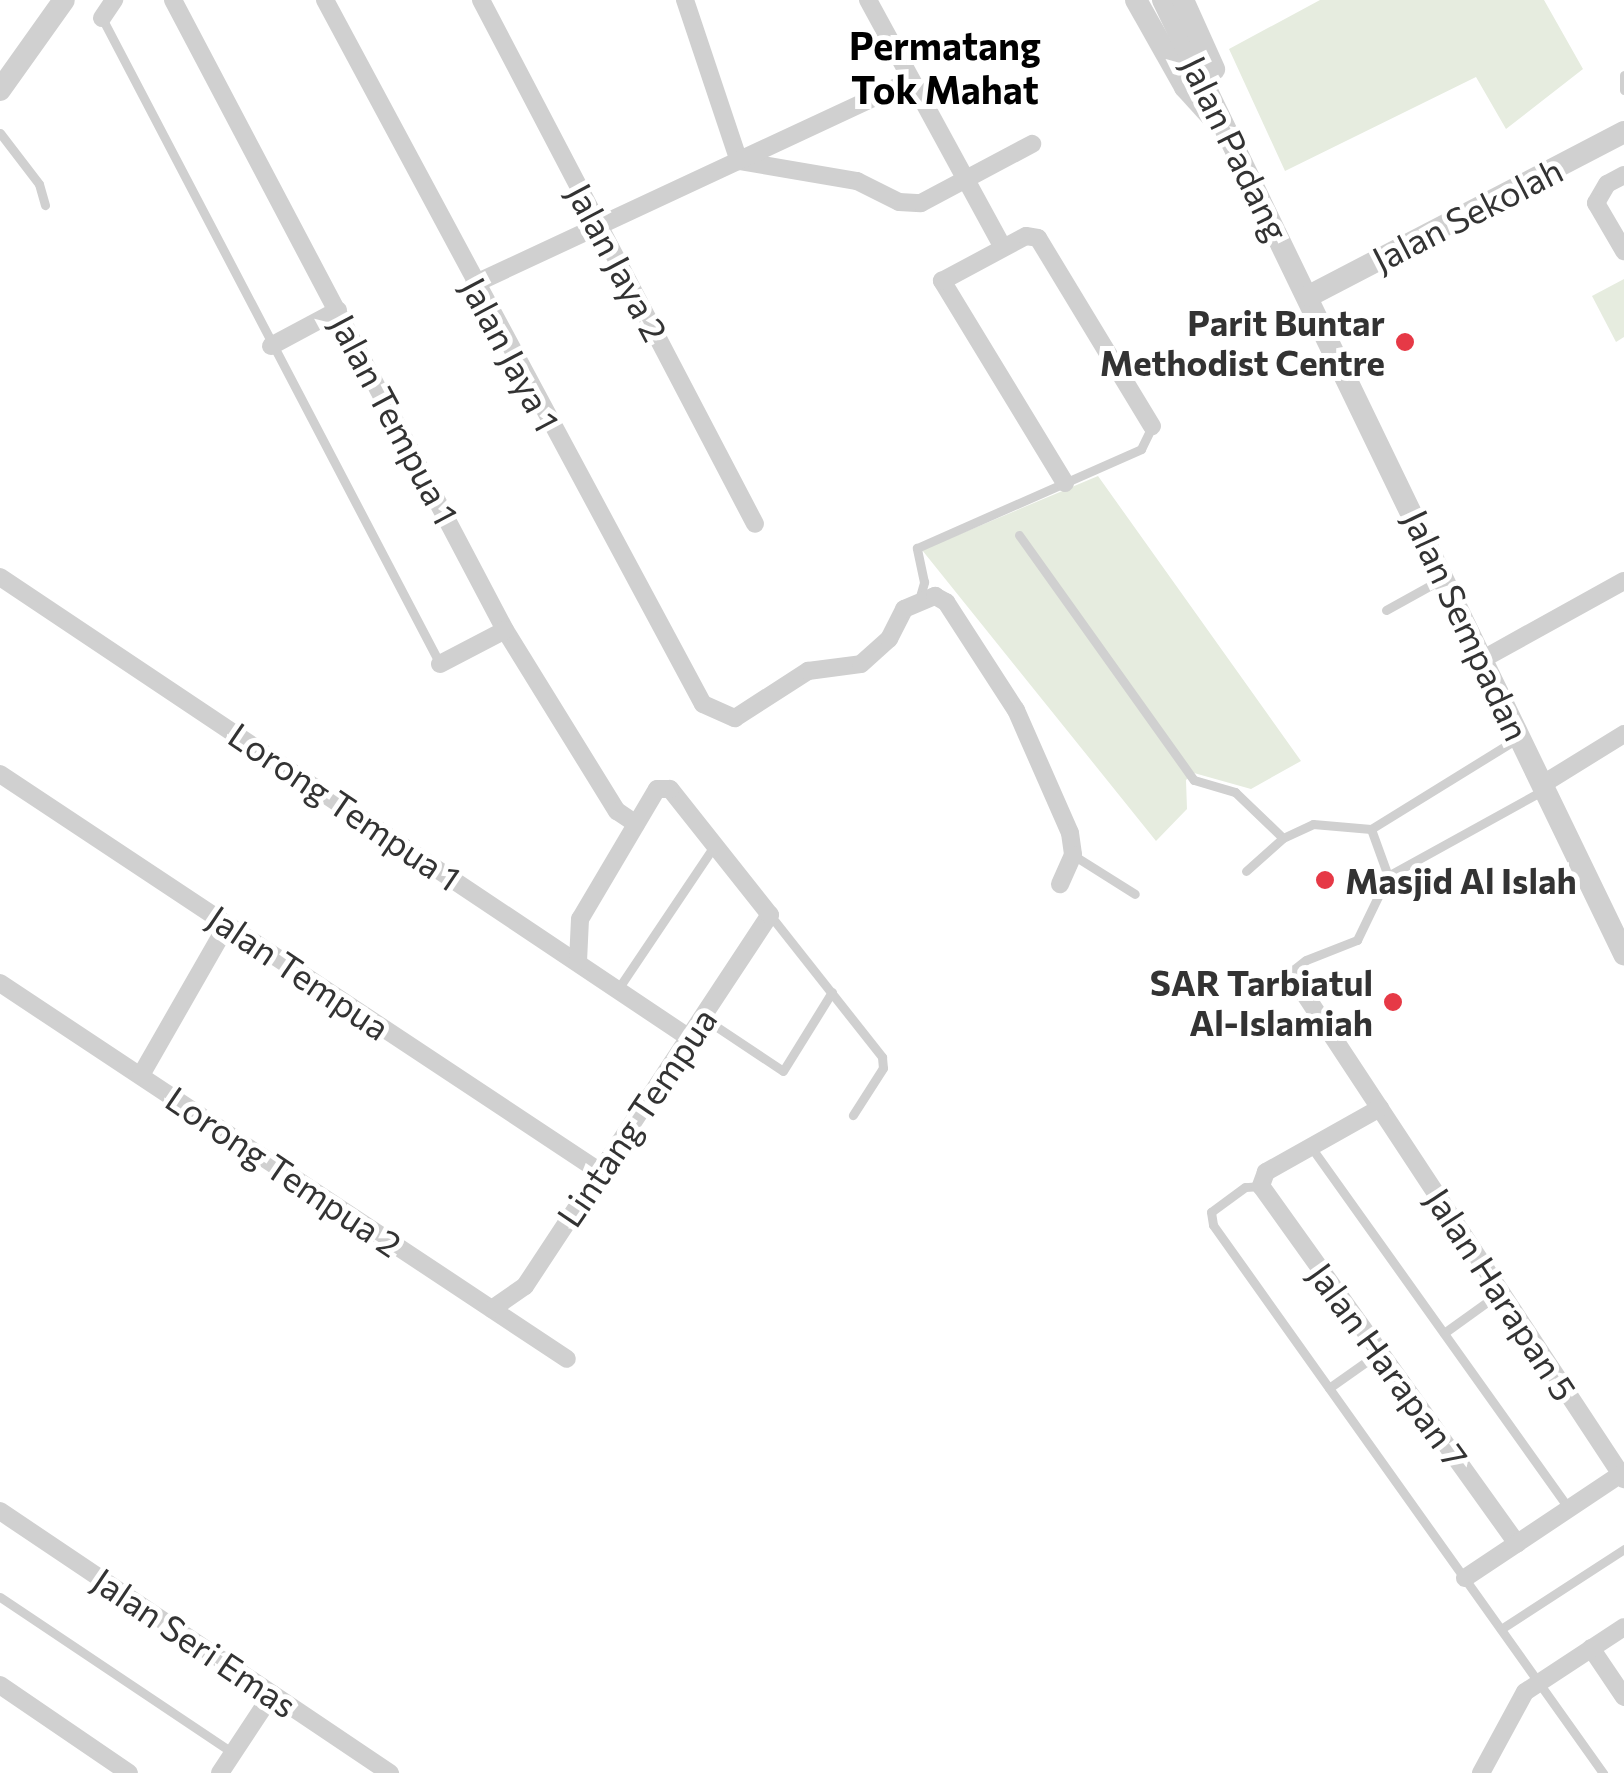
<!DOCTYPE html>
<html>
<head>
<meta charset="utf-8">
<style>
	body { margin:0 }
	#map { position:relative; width:1624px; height:1773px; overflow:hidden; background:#fff; font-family:Commissioner,sans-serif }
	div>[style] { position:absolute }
	.green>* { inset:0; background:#e6ecdf }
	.service>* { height:9px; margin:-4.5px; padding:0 4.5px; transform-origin:4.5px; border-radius:4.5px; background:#d0d0d0 }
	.minor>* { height:18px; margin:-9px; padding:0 9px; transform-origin:9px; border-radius:9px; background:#d0d0d0 }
	.tertiary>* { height:22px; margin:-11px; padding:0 11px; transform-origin:11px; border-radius:11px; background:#d0d0d0 }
	.dots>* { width:28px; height:28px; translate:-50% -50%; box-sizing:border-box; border:5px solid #fff; border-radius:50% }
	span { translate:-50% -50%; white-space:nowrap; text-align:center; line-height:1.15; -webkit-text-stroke:10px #fff; paint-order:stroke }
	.street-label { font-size:35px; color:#333 }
	.poi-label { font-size:35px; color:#333; font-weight:700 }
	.right { translate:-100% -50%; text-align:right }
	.left { translate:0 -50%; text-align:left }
	.neighbourhood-label { font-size:38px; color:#000; font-weight:700 }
</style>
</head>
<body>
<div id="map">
	<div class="green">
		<div style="clip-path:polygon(1320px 0,1544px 0,1583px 69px,1506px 129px,1476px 77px,1285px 171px,1229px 49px)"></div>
		<div style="clip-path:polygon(1624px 279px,1624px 337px,1616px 342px,1592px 296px)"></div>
		<div style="clip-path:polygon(1098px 476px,1301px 761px,1251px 789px,1194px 773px,1186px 780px,1187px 809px,1156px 841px,922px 550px)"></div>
	</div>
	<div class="service">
		<div style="left:102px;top:18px;width:729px;rotate:62.38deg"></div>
		<div style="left:1624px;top:75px;width:15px;rotate:90deg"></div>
		<div style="left:0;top:133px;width:64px;rotate:52.6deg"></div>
		<div style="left:39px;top:184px;width:22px;rotate:74deg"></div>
		<div style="left:1019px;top:535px;width:301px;rotate:54.5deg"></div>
		<div style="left:1194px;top:780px;width:43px;rotate:16.3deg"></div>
		<div style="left:1235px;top:792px;width:66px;rotate:43.8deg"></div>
		<div style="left:919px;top:600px;width:19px;rotate:-74deg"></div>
		<div style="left:924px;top:582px;width:35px;rotate:-102deg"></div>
		<div style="left:917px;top:548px;width:245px;rotate:-23.8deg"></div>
		<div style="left:1141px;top:449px;width:25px;rotate:-64deg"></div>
		<div style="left:1386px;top:610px;width:64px;rotate:-29deg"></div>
		<div style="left:1073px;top:855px;width:73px;rotate:32.2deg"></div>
		<div style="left:1246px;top:871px;width:50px;rotate:-41.7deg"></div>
		<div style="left:1283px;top:838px;width:33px;rotate:-25deg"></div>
		<div style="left:1313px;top:824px;width:58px;rotate:4.9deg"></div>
		<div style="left:1371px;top:829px;width:172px;rotate:-31.7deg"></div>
		<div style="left:1388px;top:876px;width:178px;rotate:-28.9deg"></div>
		<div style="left:770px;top:915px;width:181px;rotate:51.7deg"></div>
		<div style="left:882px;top:1057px;width:11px;rotate:85deg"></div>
		<div style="left:883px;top:1068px;width:56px;rotate:122.6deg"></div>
		<div style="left:1297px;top:983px;width:14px;rotate:-107deg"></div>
		<div style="left:1293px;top:970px;width:16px;rotate:-38deg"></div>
		<div style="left:1306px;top:960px;width:55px;rotate:-21.4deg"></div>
		<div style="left:1357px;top:940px;width:71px;rotate:-64.2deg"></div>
		<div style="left:1388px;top:876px;width:50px;rotate:-109.9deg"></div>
		<div style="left:618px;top:989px;width:172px;rotate:-56.1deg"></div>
		<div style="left:702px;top:1017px;width:97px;rotate:33.7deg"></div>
		<div style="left:783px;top:1071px;width:93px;rotate:-58.2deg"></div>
		<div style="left:1311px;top:1147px;width:445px;rotate:54.5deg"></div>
		<div style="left:1261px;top:1186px;width:16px;rotate:176deg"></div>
		<div style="left:1245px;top:1187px;width:42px;rotate:143.7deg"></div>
		<div style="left:1211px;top:1212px;width:13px;rotate:81deg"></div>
		<div style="left:1213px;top:1225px;width:673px;rotate:54.56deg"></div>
		<div style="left:1444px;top:1333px;width:70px;rotate:-35.7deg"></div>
		<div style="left:1329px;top:1388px;width:62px;rotate:-35.2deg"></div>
		<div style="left:0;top:1597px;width:280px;rotate:33.8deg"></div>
		<div style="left:1501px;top:1629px;width:147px;rotate:-33deg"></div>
	</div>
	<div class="minor">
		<div style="left:173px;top:0;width:712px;rotate:62.21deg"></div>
		<div style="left:505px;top:630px;width:213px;rotate:58.3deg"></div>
		<div style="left:617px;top:811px;width:23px;rotate:34deg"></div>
		<div style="left:325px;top:0;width:799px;rotate:61.77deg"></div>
		<div style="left:703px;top:704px;width:35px;rotate:24deg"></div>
		<div style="left:735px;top:718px;width:87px;rotate:-32.8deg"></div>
		<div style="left:808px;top:671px;width:53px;rotate:-7.5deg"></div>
		<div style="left:861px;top:664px;width:38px;rotate:-42deg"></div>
		<div style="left:889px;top:639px;width:34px;rotate:-63deg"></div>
		<div style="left:904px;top:609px;width:34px;rotate:-23deg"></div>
		<div style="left:935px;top:596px;width:13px;rotate:29deg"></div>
		<div style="left:946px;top:602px;width:129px;rotate:57.1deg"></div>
		<div style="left:1016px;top:710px;width:134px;rotate:66.3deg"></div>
		<div style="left:1070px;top:833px;width:22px;rotate:82deg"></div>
		<div style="left:1073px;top:855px;width:32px;rotate:114deg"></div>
		<div style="left:481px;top:0;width:591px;rotate:62.39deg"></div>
		<div style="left:685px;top:0;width:170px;rotate:71.5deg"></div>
		<div style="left:739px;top:161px;width:120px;rotate:9.6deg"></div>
		<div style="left:857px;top:181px;width:47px;rotate:26.6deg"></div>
		<div style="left:899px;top:202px;width:22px;rotate:3deg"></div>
		<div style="left:921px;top:203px;width:126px;rotate:-28deg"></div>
		<div style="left:868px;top:0;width:282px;rotate:61.4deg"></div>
		<div style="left:102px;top:18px;width:22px;rotate:-56deg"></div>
		<div style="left:1624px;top:175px;width:19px;rotate:152deg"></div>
		<div style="left:1607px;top:184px;width:22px;rotate:120deg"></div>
		<div style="left:1596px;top:203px;width:56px;rotate:59.7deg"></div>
		<div style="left:474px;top:284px;width:482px;rotate:-25deg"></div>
		<div style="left:271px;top:346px;width:76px;rotate:-28.2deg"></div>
		<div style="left:1065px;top:483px;width:237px;rotate:-121.3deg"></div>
		<div style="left:942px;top:281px;width:95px;rotate:-28.2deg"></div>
		<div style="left:1026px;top:236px;width:12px;rotate:9deg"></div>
		<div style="left:1038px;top:238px;width:220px;rotate:58.8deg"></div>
		<div style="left:0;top:577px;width:828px;rotate:33.77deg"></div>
		<div style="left:1483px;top:659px;width:161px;rotate:-29deg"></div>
		<div style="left:440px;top:664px;width:73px;rotate:-27.6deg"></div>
		<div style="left:0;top:774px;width:719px;rotate:33.54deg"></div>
		<div style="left:1543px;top:784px;width:95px;rotate:-31.7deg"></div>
		<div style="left:0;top:983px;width:680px;rotate:33.55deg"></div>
		<div style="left:1298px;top:984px;width:593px;rotate:56.63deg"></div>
		<div style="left:141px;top:1075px;width:173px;rotate:-60.2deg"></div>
		<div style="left:1380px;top:1108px;width:131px;rotate:150.7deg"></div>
		<div style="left:1266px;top:1172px;width:15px;rotate:110deg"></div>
		<div style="left:1261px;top:1186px;width:440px;rotate:54.4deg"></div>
		<div style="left:492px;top:1309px;width:40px;rotate:-34.9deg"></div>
		<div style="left:525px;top:1286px;width:445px;rotate:-56.6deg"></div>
		<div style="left:770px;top:915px;width:161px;rotate:-128.4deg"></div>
		<div style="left:670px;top:789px;width:13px;rotate:180deg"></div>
		<div style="left:657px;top:789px;width:151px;rotate:120.6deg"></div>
		<div style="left:580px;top:919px;width:43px;rotate:92.7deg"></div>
		<div style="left:0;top:1511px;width:470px;rotate:33.9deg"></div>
		<div style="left:1465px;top:1578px;width:187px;rotate:-33.7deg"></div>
		<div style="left:1591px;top:1648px;width:59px;rotate:56deg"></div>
		<div style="left:0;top:1685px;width:156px;rotate:34.3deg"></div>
		<div style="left:220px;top:1773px;width:95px;rotate:-56.6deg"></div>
		<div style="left:1481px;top:1773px;width:92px;rotate:-61.5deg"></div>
		<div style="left:1525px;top:1692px;width:118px;rotate:-33.3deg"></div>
	</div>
	<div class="tertiary">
		<div style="left:1136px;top:0;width:100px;rotate:60.6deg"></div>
		<div style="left:1185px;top:87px;width:43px;rotate:47.8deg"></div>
		<div style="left:1163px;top:0;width:1060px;rotate:64.21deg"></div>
		<div style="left:1183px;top:0;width:76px;rotate:65.8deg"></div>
		<div style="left:0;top:90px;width:110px;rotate:-54.6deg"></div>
		<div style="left:1309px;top:296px;width:355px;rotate:-27.5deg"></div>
	</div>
	<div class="dots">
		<div style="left:1405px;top:342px;background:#e63946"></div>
		<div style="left:1325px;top:880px;background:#e63946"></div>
		<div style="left:1393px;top:1002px;background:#e63946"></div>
	</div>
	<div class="street-label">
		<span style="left:1236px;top:148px;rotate:64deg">Jalan Padang</span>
		<span style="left:1467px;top:214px;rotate:-27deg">Jalan Sekolah</span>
		<span style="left:618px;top:262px;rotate:62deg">Jalan Jaya 2</span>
		<span style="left:511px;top:354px;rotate:62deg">Jalan Jaya 1</span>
		<span style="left:395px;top:419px;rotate:62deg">Jalan Tempua 1</span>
		<span style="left:1467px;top:625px;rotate:65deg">Jalan Sempadan</span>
		<span style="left:345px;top:806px;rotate:34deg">Lorong Tempua 1</span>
		<span style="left:299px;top:972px;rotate:34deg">Jalan Tempua</span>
		<span style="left:636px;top:1117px;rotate:-56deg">Lintang Tempua</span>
		<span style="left:284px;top:1171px;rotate:34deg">Lorong Tempua 2</span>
		<span style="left:1502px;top:1294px;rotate:57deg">Jalan Harapan 5</span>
		<span style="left:1389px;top:1365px;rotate:54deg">Jalan Harapan 7</span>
		<span style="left:195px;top:1642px;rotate:34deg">Jalan Seri Emas</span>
	</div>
	<div class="poi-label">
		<span class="right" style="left:1385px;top:342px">Parit Buntar<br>Methodist Centre</span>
		<span class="left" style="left:1345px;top:880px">Masjid Al Islah</span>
		<span class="right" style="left:1373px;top:1002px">SAR Tarbiatul<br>Al-Islamiah</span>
	</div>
	<div class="neighbourhood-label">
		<span style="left:945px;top:67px">Permatang<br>Tok Mahat</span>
	</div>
</div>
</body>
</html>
